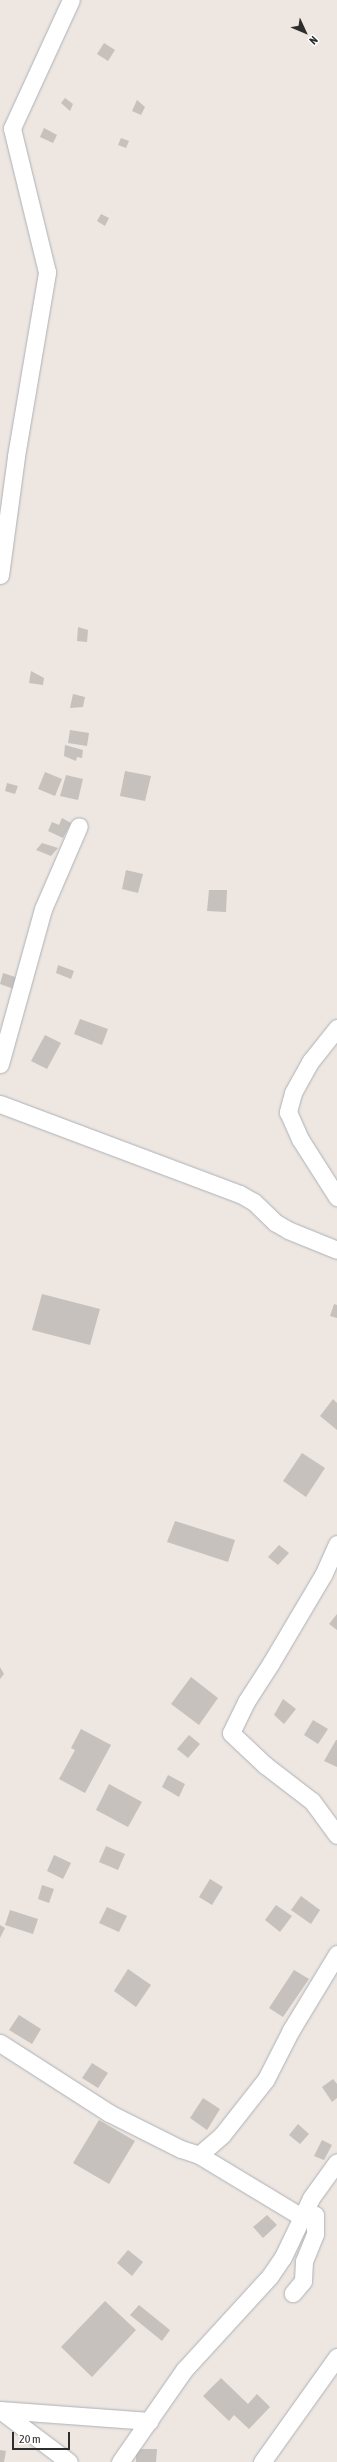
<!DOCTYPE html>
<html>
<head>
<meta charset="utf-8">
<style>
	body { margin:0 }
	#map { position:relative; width:337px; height:2462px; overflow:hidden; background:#ede6e1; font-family:"Asap Condensed",sans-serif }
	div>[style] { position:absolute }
	.building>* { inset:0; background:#c6c1bc }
	.roads { filter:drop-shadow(0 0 1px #adb1b7) drop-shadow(0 0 1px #adb1b7) }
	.street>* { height:17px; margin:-8.5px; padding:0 8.5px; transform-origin:8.5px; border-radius:8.5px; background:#fff }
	span { translate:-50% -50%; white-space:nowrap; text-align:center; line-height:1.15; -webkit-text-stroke:3.5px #fff; paint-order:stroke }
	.north { position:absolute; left:285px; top:12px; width:40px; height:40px; -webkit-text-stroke:3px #fff; paint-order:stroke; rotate:134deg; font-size:11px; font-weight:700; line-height:16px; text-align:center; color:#2d2d2d }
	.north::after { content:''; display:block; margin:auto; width:14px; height:18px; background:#2d2d2d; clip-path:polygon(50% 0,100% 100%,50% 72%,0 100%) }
	.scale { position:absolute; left:12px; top:2432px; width:58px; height:18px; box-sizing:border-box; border:2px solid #2d2d2d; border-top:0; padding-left:5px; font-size:12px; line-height:14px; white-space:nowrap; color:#2d2d2d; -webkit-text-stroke:3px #fff; paint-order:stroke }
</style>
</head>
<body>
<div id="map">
	<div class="building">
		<div style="clip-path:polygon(104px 43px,115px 50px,108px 61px,97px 54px)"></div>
		<div style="clip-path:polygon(65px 98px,73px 104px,70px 111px,61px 103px)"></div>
		<div style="clip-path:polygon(137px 100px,145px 107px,141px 115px,132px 111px)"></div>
		<div style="clip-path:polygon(44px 128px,57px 135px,53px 143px,40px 137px)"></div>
		<div style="clip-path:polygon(121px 138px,129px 141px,126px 148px,118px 145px)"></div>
		<div style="clip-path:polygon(101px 214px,109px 218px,105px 226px,97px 221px)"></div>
		<div style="clip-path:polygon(78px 627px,88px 630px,87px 642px,77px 641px)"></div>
		<div style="clip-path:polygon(31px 671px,44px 678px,43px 685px,29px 683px)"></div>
		<div style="clip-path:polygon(73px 694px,85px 697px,83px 707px,70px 708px)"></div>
		<div style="clip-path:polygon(70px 730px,89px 733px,87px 746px,68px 743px)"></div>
		<div style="clip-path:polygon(65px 745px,83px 750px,82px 758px,77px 757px,76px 761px,64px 756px)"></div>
		<div style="clip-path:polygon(125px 771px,151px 776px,145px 801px,120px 796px)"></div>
		<div style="clip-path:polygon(45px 772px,62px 779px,55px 796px,38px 789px)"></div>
		<div style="clip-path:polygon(66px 775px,83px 779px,78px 800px,60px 796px)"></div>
		<div style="clip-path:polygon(7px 783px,18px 786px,15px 794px,5px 791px)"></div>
		<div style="clip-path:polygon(62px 818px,71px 823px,63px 838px,48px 831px,52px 822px,59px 825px)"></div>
		<div style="clip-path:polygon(42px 843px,58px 848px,51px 856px,36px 850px)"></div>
		<div style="clip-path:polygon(126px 870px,143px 874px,138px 893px,122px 889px)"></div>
		<div style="clip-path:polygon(209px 890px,227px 890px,226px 912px,207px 911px)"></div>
		<div style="clip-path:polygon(58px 965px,74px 971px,71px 979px,56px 973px)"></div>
		<div style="clip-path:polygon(3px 973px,18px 978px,14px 989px,0 984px)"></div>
		<div style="clip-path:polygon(80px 1019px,108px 1029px,102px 1045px,74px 1034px)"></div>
		<div style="clip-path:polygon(45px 1035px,61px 1043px,47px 1069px,31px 1061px)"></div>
		<div style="clip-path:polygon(42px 1294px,100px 1309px,90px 1345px,32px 1330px)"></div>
		<div style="clip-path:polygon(334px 1304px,337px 1305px,337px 1318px,330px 1316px)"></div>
		<div style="clip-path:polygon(333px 1399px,337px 1403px,337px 1430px,320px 1416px)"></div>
		<div style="clip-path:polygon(302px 1453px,325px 1468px,306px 1497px,283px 1481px)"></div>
		<div style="clip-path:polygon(175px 1521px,235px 1540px,228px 1562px,167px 1542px)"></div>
		<div style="clip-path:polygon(279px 1545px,289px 1553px,278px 1565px,268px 1557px)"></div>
		<div style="clip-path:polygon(337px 1614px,337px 1630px,329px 1624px)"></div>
		<div style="clip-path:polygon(0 1667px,4px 1674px,0 1679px)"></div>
		<div style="clip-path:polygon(191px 1677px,218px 1698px,199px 1725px,171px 1704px)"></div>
		<div style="clip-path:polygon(283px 1699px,296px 1709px,284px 1724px,274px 1715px)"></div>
		<div style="clip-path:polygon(313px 1720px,328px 1729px,318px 1744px,304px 1735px)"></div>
		<div style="clip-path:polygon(81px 1729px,111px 1745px,85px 1793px,59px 1779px,75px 1750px,71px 1748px)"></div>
		<div style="clip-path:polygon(189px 1735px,200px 1744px,188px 1758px,177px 1749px)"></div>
		<div style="clip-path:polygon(336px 1740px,337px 1740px,337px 1767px,324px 1761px)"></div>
		<div style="clip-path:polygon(168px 1775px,185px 1784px,179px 1797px,162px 1787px)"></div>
		<div style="clip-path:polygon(109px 1784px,142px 1802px,128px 1827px,96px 1810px)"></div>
		<div style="clip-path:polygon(106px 1846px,125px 1854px,118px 1870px,99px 1862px)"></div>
		<div style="clip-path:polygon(54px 1855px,71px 1863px,63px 1879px,47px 1871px)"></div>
		<div style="clip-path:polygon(210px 1879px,223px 1887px,212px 1905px,199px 1897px)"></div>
		<div style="clip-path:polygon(42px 1885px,54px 1889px,49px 1903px,38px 1899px)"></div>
		<div style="clip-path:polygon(301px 1896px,320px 1910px,311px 1924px,291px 1910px)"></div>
		<div style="clip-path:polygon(276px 1905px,292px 1916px,280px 1932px,265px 1920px)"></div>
		<div style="clip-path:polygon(107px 1907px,127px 1916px,119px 1932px,99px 1923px)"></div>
		<div style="clip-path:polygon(10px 1910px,38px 1919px,33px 1934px,5px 1925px)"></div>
		<div style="clip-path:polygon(0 1925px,5px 1928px,0 1938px)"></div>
		<div style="clip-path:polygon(128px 1969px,151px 1985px,136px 2007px,114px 1991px)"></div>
		<div style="clip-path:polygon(294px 1970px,309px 1979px,283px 2017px,269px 2008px)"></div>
		<div style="clip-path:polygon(19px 2015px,41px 2029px,32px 2044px,9px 2030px)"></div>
		<div style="clip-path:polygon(92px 2063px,108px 2073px,98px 2088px,82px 2078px)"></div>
		<div style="clip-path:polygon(333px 2079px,337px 2084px,337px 2098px,332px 2102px,322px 2087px)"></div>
		<div style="clip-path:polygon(203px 2098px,220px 2109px,207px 2130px,190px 2118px)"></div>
		<div style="clip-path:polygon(99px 2120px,135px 2141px,109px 2184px,73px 2163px)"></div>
		<div style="clip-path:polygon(298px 2124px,309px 2134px,300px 2144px,289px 2135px)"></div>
		<div style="clip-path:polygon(322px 2140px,332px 2145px,324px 2160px,314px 2156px)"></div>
		<div style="clip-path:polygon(267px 2215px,277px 2225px,263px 2238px,253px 2227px)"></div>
		<div style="clip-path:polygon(128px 2250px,143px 2262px,132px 2276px,117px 2263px)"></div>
		<div style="clip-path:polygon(105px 2301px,136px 2330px,92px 2377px,61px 2347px)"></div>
		<div style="clip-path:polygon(139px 2305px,170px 2330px,162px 2341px,130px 2315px)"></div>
		<div style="clip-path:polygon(221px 2378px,248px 2404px,257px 2394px,270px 2407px,249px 2429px,234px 2415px,229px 2421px,203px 2396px)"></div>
		<div style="clip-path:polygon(136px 2449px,157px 2449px,156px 2462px,136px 2462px)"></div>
		<div style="clip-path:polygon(0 2450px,6px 2451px,4px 2462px,0 2462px)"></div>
	</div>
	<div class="roads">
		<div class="street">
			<div style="left:0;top:575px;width:120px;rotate:-82.3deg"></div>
			<div style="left:16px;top:456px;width:187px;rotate:-80.4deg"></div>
			<div style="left:47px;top:272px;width:148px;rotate:-103.7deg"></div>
			<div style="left:12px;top:128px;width:141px;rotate:-65.3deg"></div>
			<div style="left:337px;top:1028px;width:43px;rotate:128.5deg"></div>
			<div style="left:310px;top:1062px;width:35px;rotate:119deg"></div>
			<div style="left:293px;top:1093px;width:20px;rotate:105deg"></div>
			<div style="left:288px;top:1112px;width:30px;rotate:66deg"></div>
			<div style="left:300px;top:1139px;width:69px;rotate:57.5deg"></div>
			<div style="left:0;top:1064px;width:161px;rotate:-74.5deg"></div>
			<div style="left:43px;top:909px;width:90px;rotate:-66.6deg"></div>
			<div style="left:0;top:1104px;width:256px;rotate:20.6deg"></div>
			<div style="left:240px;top:1194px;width:16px;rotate:30deg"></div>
			<div style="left:254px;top:1202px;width:30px;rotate:44deg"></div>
			<div style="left:276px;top:1223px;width:14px;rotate:30deg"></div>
			<div style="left:288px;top:1230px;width:53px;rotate:22.2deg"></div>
			<div style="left:337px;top:1544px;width:34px;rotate:114deg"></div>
			<div style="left:323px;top:1575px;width:102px;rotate:120.6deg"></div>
			<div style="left:271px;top:1663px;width:46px;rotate:122.7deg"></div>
			<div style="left:246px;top:1702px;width:34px;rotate:116deg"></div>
			<div style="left:231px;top:1733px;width:47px;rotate:43.3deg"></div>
			<div style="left:265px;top:1765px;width:59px;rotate:37.5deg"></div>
			<div style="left:312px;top:1801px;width:42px;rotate:53.7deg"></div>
			<div style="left:0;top:2043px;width:130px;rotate:32.7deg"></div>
			<div style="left:109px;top:2113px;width:80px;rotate:26.6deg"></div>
			<div style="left:181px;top:2149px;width:19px;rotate:18deg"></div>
			<div style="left:199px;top:2155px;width:30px;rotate:-41deg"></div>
			<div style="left:222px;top:2135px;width:71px;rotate:-51.8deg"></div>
			<div style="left:266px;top:2079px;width:55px;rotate:-63deg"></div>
			<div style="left:291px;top:2030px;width:89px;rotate:-58.8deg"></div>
			<div style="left:199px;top:2155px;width:118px;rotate:31.1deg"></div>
			<div style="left:300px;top:2216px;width:15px;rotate:-4deg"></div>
			<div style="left:315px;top:2215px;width:19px;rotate:90deg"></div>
			<div style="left:315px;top:2234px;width:29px;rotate:112deg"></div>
			<div style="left:304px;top:2261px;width:20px;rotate:93deg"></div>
			<div style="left:303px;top:2281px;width:16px;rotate:130deg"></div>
			<div style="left:0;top:2410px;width:150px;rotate:4.2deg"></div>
			<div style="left:0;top:2410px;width:86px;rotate:37deg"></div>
			<div style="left:120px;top:2462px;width:112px;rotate:-55.2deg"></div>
			<div style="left:184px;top:2370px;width:127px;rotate:-47.5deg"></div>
			<div style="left:270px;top:2276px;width:23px;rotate:-56deg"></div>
			<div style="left:283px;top:2257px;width:65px;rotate:-64.6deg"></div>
			<div style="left:311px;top:2198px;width:44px;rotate:-54.2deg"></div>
			<div style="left:262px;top:2462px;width:129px;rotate:-54.5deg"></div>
		</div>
	</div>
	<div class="north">N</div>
	<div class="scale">20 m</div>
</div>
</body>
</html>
